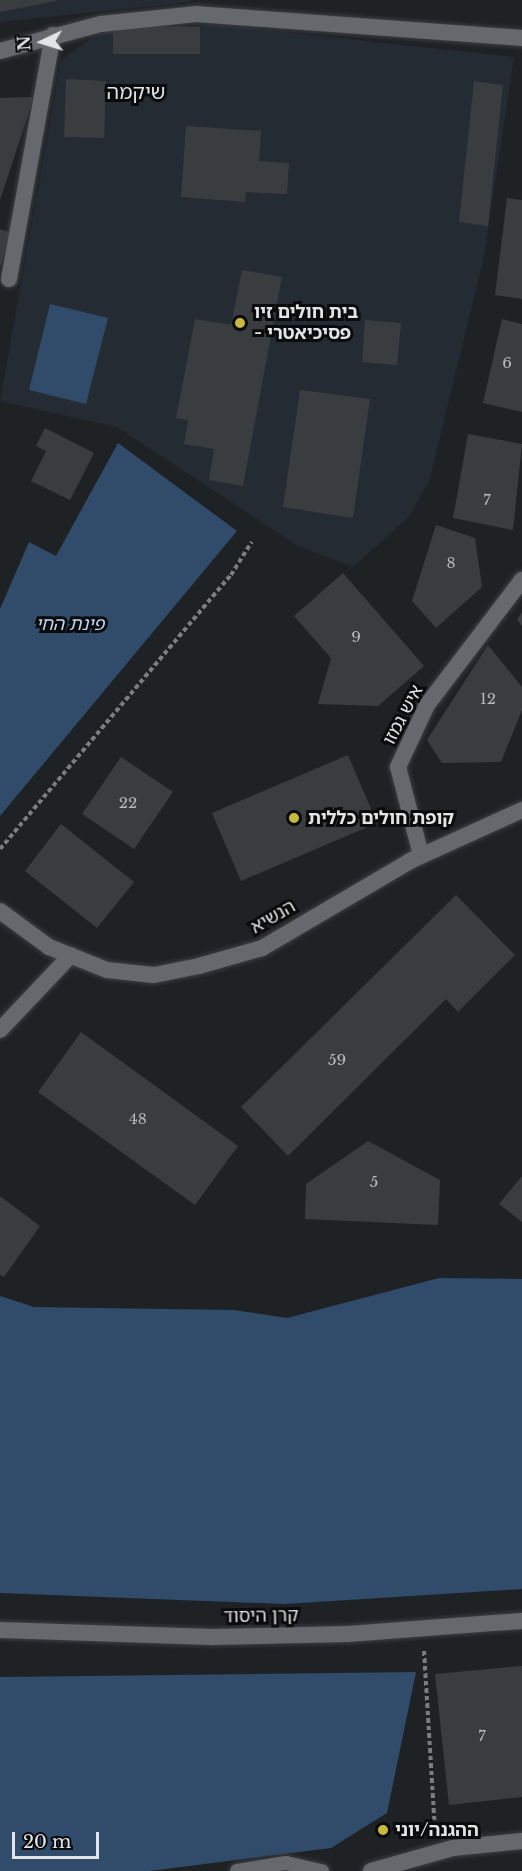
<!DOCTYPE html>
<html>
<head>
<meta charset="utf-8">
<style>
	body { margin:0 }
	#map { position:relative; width:522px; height:1871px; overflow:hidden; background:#1f2225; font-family:"Libre Baskerville","Noto Sans Hebrew",serif }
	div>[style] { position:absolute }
	.built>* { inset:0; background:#242b33 }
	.green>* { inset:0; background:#314b6b }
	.building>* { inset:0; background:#3a3d40 }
	.path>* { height:4px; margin-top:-2px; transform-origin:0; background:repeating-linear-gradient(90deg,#7b7e81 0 4.5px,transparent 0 7.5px) }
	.roads { filter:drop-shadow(0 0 2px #3d3f42) drop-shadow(0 0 2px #3d3f42) }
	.service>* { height:14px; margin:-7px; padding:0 7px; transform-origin:7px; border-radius:7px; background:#65686c }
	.pedestrian>* { height:16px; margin:-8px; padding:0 8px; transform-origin:8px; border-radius:8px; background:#65686c }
	.minor>* { height:16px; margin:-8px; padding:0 8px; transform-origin:8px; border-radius:8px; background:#65686c }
	.tertiary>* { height:16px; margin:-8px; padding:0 8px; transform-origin:8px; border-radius:8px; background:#65686c }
	.dots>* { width:16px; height:16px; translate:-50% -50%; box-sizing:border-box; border:3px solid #0a0b0c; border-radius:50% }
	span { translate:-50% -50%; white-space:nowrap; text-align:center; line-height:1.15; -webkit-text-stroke:6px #0a0b0c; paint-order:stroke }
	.number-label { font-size:15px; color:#b8babc }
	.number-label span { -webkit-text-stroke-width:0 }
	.poi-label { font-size:18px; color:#e2e4e6; font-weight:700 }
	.left { translate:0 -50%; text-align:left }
	.park-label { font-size:18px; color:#c1d8f4; font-style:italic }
	.street-label { font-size:18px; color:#e2e4e6 }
	.neighbourhood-label { font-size:20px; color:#e2e4e6 }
	.north { position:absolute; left:12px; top:12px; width:60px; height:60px; -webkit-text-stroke:4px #0a0b0c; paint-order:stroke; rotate:266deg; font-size:16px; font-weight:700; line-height:24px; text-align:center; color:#e2e4e6 }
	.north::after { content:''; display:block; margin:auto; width:21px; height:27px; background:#e2e4e6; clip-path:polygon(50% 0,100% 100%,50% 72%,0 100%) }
	.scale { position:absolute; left:12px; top:1832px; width:87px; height:27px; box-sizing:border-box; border:3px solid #e2e4e6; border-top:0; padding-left:8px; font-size:18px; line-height:21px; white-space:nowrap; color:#e2e4e6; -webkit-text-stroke:4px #0a0b0c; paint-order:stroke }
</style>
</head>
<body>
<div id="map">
	<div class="built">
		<div style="clip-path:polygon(0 0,191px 0,191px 2px,0 22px)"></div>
		<div style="clip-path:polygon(220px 25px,514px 57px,484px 256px,430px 479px,409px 517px,353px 567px,298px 546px,117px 427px,0 401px,61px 60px,107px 27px)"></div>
	</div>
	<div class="green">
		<div style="clip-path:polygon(50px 304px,108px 318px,86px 404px,29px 390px)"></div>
		<div style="clip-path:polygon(118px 443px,237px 531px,0 816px,0 609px,29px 542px,56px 556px)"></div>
		<div style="clip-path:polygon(439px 1278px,522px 1279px,522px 1589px,285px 1604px,0 1593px,0 1296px,34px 1307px,234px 1310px,287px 1318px)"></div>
		<div style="clip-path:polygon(416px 1672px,387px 1813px,331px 1848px,150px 1871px,0 1871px,0 1677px)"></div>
	</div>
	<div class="building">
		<div style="clip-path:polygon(0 0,56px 0,56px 1px,0 12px)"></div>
		<div style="clip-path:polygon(113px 26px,200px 27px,200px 54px,113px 54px)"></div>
		<div style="clip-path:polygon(66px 79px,106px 81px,104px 138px,64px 137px)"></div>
		<div style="clip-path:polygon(474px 81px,503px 85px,488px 226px,459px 222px)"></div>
		<div style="clip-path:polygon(34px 97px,0 200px,0 98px)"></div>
		<div style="clip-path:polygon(186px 126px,261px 131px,259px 161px,289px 163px,287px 194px,246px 192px,245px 202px,181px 197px)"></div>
		<div style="clip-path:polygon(507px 198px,522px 200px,522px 299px,495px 295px)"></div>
		<div style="clip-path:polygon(0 229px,12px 233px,0 267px)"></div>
		<div style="clip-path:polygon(242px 270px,282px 277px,243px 486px,209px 480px,214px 449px,184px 444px,188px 420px,176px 418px,195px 319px,231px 325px)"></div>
		<div style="clip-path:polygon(502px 319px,522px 324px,522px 412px,483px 403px)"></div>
		<div style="clip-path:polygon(365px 320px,401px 323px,397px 365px,362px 362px)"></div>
		<div style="clip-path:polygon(300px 390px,370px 399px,353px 518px,283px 507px)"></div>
		<div style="clip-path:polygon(45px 428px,94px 453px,70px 500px,31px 481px,46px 451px,36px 446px)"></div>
		<div style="clip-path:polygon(468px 434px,522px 444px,513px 530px,453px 518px)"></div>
		<div style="clip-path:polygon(436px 525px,475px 538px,482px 587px,436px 628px,412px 601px)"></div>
		<div style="clip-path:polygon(343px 573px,424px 666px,378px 706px,318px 704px,331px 658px,294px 616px)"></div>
		<div style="clip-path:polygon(522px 612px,522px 626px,517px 620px)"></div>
		<div style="clip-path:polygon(488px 645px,522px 687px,522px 710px,501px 762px,442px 763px,427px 740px)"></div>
		<div style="clip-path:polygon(348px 755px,377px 823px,241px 881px,212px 813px)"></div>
		<div style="clip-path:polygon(121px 757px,173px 792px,134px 849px,82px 814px)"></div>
		<div style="clip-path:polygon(61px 824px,134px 882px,97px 928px,25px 871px)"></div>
		<div style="clip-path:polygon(456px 895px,515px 955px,458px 1012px,446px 999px,288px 1156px,241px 1107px)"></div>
		<div style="clip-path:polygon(81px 1032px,238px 1146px,195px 1205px,38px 1092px)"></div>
		<div style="clip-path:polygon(368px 1141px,440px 1180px,438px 1225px,305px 1219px,306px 1184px)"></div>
		<div style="clip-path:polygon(522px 1176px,522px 1222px,499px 1204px)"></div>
		<div style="clip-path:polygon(0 1196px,40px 1226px,4px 1277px,0 1275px)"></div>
		<div style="clip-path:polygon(522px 1666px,522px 1797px,449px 1805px,435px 1674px)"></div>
	</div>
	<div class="path">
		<div style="left:0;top:849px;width:358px;rotate:-49.9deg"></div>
		<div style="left:231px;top:575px;width:39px;rotate:-58deg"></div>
		<div style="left:424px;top:1651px;width:178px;rotate:86.5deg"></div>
	</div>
	<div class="roads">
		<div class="service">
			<div style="left:237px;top:1871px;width:50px;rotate:-9.3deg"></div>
			<div style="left:286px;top:1863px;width:37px;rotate:13deg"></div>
		</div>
		<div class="pedestrian">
			<div style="left:421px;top:855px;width:91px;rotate:-104.6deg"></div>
			<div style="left:398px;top:767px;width:68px;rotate:-64.9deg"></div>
			<div style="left:427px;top:705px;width:157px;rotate:-52.8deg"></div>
		</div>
		<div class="minor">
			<div style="left:0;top:51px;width:105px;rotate:-15deg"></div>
			<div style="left:101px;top:24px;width:96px;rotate:-6deg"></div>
			<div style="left:196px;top:14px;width:327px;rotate:4.2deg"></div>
			<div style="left:9px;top:279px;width:248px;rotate:-79.8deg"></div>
			<div style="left:0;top:1030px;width:103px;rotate:-46.6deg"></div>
			<div style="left:0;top:1630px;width:212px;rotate:1.9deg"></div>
			<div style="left:212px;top:1637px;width:136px;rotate:-1.3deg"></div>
			<div style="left:348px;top:1634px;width:174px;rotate:-4.3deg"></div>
			<div style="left:371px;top:1871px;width:85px;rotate:-15.7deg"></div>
			<div style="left:453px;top:1848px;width:69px;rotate:-5.8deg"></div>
		</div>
		<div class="tertiary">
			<div style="left:0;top:911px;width:61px;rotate:36.3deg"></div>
			<div style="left:49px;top:947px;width:62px;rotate:21.6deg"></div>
			<div style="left:107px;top:970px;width:47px;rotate:6.1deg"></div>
			<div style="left:154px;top:975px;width:46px;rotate:-11.3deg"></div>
			<div style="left:199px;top:966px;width:66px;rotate:-15.9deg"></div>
			<div style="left:262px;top:948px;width:172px;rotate:-30.4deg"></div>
			<div style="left:410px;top:861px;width:123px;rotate:-24.5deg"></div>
		</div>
	</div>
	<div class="dots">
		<div style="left:240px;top:323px;background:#c8bb3b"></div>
		<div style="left:294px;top:818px;background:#c8bb3b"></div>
		<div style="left:383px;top:1830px;background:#c8bb3b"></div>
	</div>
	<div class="number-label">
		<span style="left:507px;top:363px">6</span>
		<span style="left:487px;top:500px">7</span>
		<span style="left:451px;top:563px">8</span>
		<span style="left:356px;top:637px">9</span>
		<span style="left:488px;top:699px">12</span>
		<span style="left:128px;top:803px">22</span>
		<span style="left:337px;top:1060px">59</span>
		<span style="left:138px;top:1119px">48</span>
		<span style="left:374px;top:1182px">5</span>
		<span style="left:482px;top:1736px">7</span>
	</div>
	<div class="poi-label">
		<span class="left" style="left:254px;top:323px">בית חולים זיו<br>- פסיכיאטרי</span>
		<span class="left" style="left:308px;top:818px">קופת חולים כללית</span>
		<span class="left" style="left:395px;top:1830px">ההגנה/יוני</span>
	</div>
	<div class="park-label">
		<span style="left:70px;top:624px">פינת החי</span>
	</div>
	<div class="street-label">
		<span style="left:403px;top:715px;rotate:-62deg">איש גמזו</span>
		<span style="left:273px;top:917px;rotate:-30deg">הנשיא</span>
		<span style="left:261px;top:1616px;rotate:-1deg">קרן היסוד</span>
	</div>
	<div class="neighbourhood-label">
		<span style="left:136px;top:92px">שיקמה</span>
	</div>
	<div class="north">N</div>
	<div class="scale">20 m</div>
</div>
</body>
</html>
